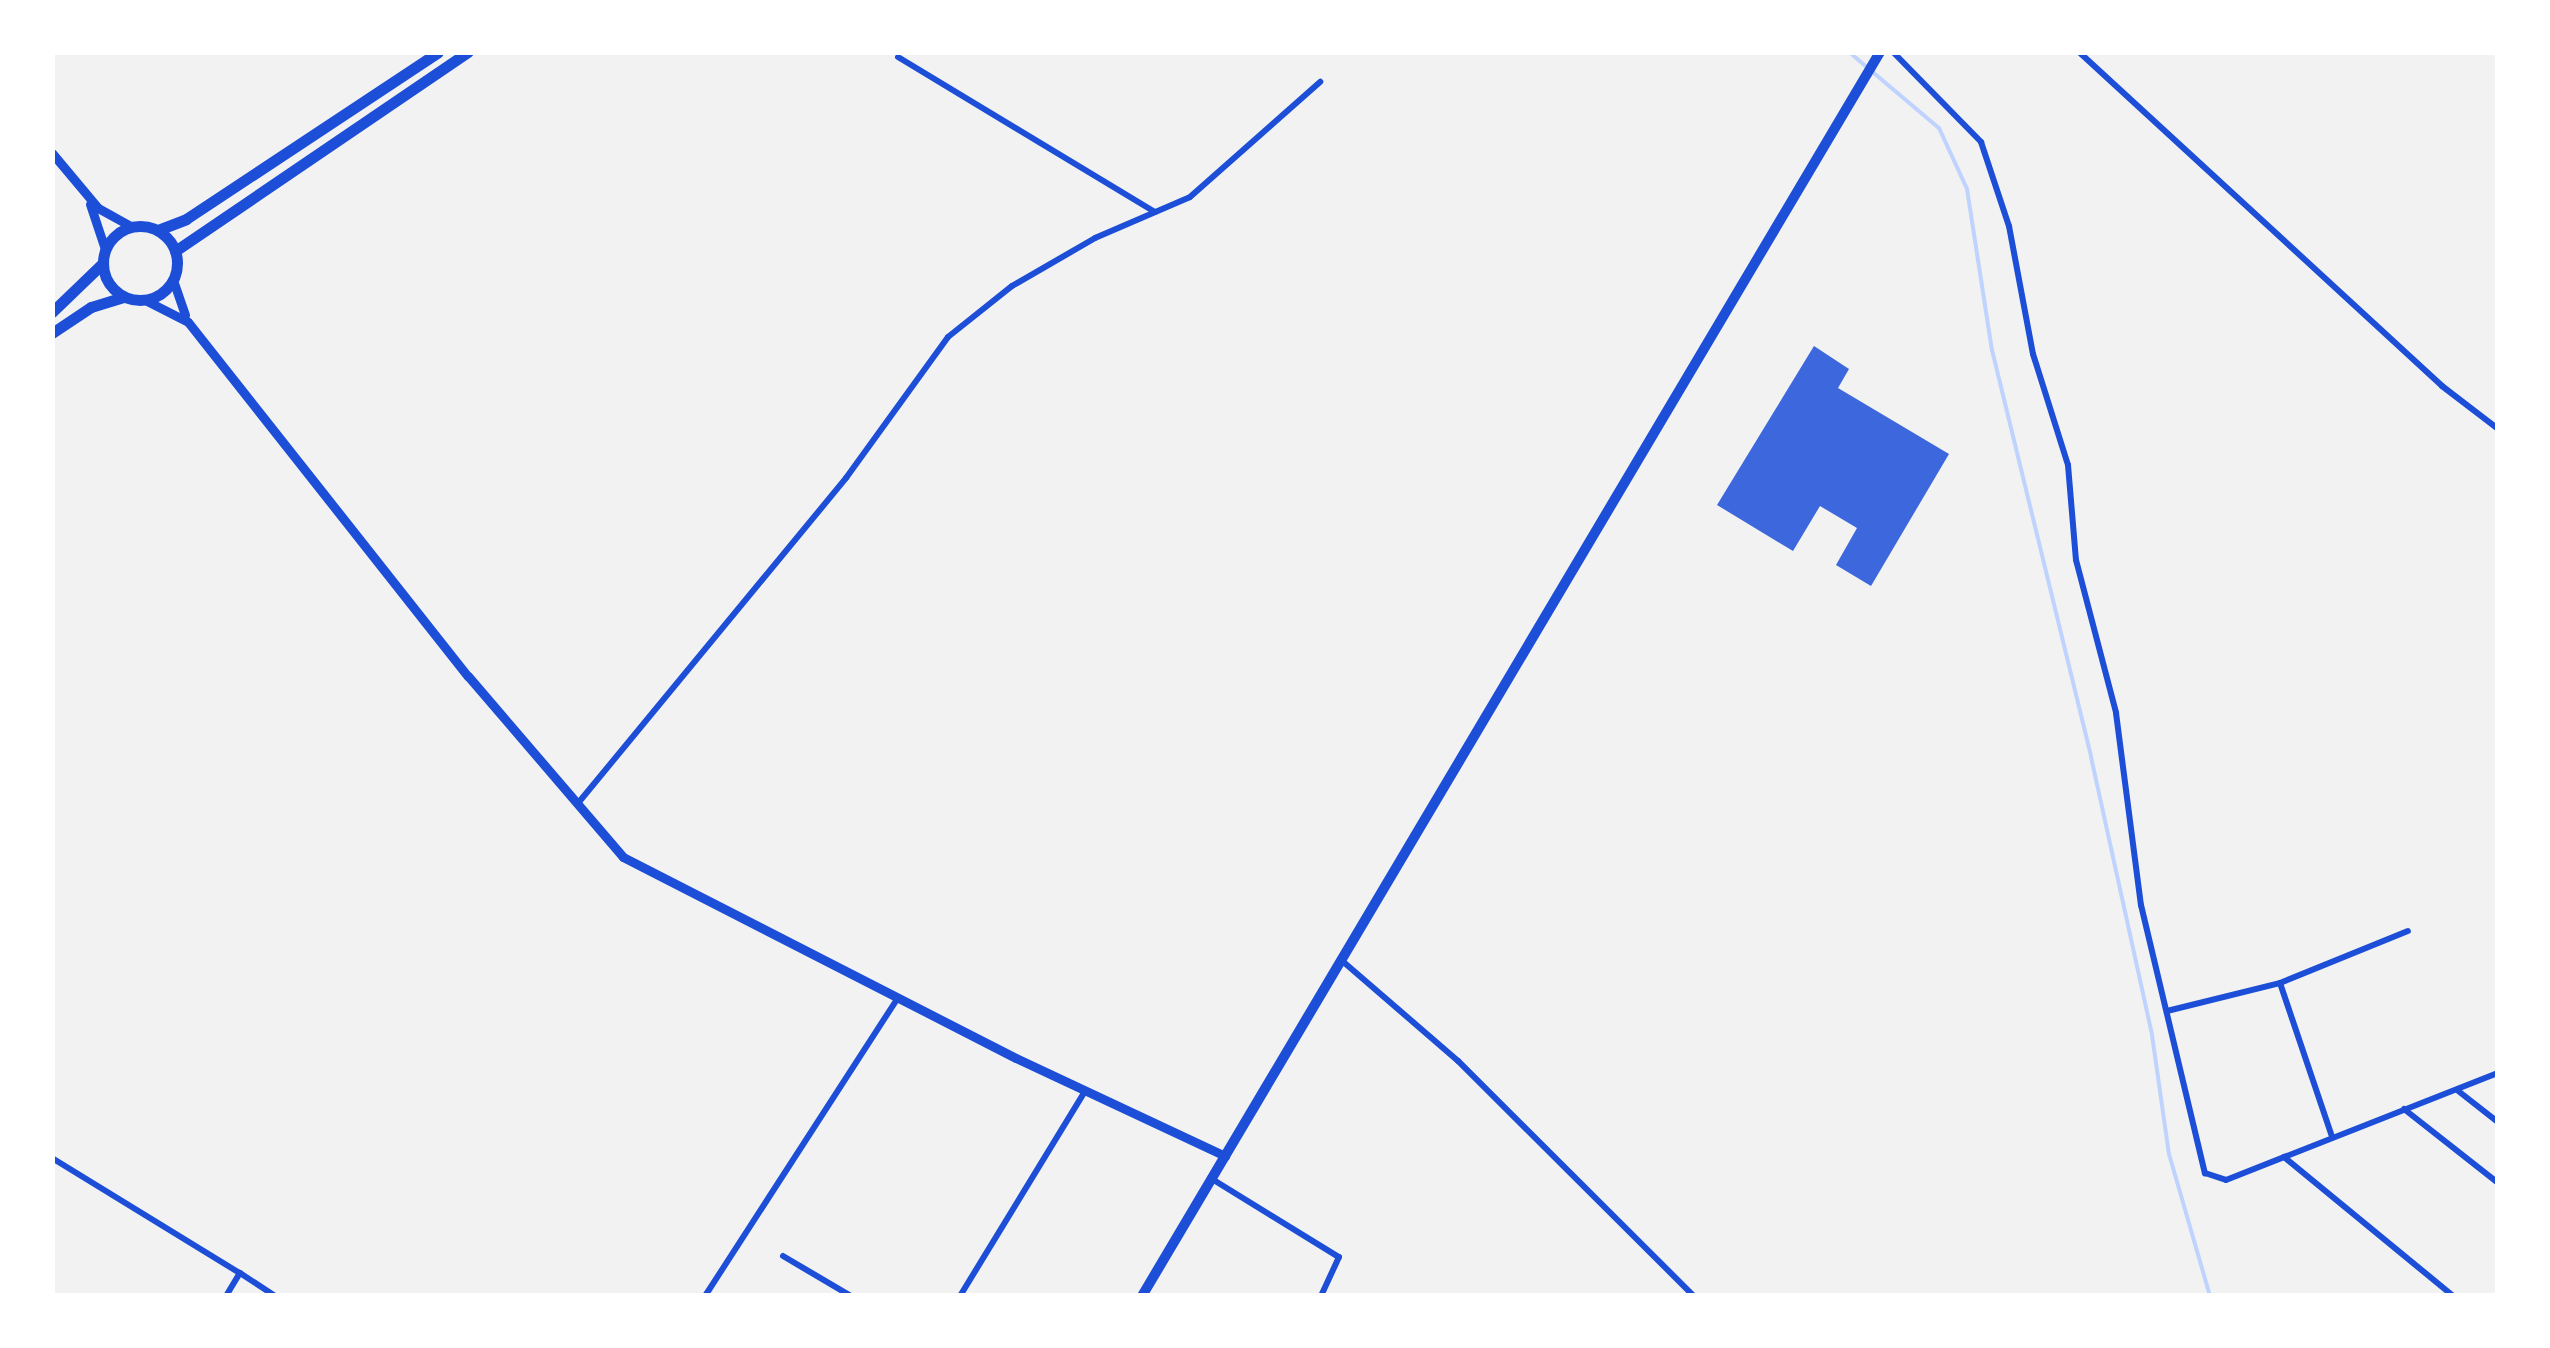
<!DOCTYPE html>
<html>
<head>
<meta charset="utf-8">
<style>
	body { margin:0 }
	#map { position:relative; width:2550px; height:1348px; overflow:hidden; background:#f2f2f2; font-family:Inter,sans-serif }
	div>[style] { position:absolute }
	.stream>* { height:4px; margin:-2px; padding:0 2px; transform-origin:2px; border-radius:2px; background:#bfd3fe }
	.building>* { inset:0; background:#3d67dc }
	.minor>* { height:6px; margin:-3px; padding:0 3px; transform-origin:3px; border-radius:3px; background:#1d4ed8 }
	.secondary>* { height:9px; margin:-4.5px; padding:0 4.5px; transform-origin:4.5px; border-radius:4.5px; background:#1d4ed8 }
	.primary>* { height:10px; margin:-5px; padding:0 5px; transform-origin:5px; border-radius:5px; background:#1d4ed8 }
	.trunk>* { height:11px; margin:-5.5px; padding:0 5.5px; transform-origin:5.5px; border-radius:5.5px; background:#1d4ed8 }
	.trunk>.ring { margin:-5.5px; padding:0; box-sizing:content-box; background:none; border:11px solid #1d4ed8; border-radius:50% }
	span { translate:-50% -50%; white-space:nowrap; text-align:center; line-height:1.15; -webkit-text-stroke:10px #fff; paint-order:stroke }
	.frame { position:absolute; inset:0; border:55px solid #fff; pointer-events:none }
</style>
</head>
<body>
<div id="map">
	<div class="stream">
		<div style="left:1849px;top:52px;width:118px;rotate:40.2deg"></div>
		<div style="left:1939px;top:128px;width:67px;rotate:65.3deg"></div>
		<div style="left:1967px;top:189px;width:163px;rotate:81.2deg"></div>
		<div style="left:1992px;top:350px;width:419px;rotate:76.3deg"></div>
		<div style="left:2091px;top:757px;width:285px;rotate:77.6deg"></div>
		<div style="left:2152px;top:1035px;width:120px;rotate:81.9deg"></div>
		<div style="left:2169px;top:1154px;width:148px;rotate:73.9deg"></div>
	</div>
	<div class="building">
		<div style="clip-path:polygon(1814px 346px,1849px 369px,1838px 388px,1949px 454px,1871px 586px,1836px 565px,1857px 528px,1820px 506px,1793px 551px,1717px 505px)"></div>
	</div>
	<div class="minor">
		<div style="left:1893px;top:52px;width:126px;rotate:45.6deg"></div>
		<div style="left:1981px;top:142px;width:89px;rotate:71.6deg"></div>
		<div style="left:2009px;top:226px;width:130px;rotate:79.4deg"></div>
		<div style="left:2033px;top:354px;width:116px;rotate:72.5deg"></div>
		<div style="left:2068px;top:465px;width:95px;rotate:85.2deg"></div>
		<div style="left:2076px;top:560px;width:158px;rotate:75.3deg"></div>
		<div style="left:2116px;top:713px;width:194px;rotate:82.6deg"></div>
		<div style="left:2141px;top:905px;width:276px;rotate:76.6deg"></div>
		<div style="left:2205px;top:1173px;width:22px;rotate:18deg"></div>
		<div style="left:2226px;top:1180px;width:292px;rotate:-21.5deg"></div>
		<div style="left:2079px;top:52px;width:493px;rotate:42.6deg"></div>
		<div style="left:2442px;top:386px;width:71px;rotate:37.5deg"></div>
		<div style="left:898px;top:57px;width:300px;rotate:31.1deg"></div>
		<div style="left:579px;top:802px;width:420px;rotate:-50.5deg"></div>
		<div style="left:846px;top:478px;width:174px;rotate:-54.1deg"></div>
		<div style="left:948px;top:337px;width:82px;rotate:-38.6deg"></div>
		<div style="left:1012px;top:286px;width:96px;rotate:-30deg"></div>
		<div style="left:1095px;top:238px;width:103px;rotate:-23.3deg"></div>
		<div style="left:1190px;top:197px;width:174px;rotate:-41.5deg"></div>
		<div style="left:1340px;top:959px;width:156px;rotate:40.8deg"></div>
		<div style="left:1458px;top:1061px;width:333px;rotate:44.9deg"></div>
		<div style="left:2280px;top:983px;width:163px;rotate:71.3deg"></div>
		<div style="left:2167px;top:1011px;width:116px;rotate:-13.9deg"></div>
		<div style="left:2280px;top:983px;width:138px;rotate:-22.1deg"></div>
		<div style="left:2457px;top:1090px;width:52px;rotate:38deg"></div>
		<div style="left:2404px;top:1109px;width:120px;rotate:38.2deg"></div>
		<div style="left:2284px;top:1157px;width:219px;rotate:39.4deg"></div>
		<div style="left:52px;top:1158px;width:220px;rotate:31.5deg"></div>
		<div style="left:1212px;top:1179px;width:149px;rotate:31.6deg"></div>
		<div style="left:1339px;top:1257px;width:43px;rotate:114.8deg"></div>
		<div style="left:783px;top:1256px;width:79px;rotate:30.5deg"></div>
		<div style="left:226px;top:1296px;width:27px;rotate:-59deg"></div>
		<div style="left:240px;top:1273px;width:42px;rotate:33.3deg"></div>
		<div style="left:705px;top:1296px;width:354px;rotate:-57.1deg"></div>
		<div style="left:960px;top:1296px;width:240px;rotate:-58.6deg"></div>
	</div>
	<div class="secondary">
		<div style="left:52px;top:153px;width:72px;rotate:50.1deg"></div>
		<div style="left:98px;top:208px;width:38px;rotate:29deg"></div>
		<div style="left:90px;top:204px;width:47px;rotate:71.6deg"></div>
		<div style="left:173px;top:280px;width:37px;rotate:71deg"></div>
		<div style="left:145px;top:300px;width:48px;rotate:27.1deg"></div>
		<div style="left:188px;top:322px;width:451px;rotate:51.7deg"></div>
		<div style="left:468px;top:676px;width:238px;rotate:49.4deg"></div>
		<div style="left:623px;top:857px;width:441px;rotate:27.1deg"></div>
		<div style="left:1016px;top:1058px;width:231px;rotate:25.1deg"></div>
	</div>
	<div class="primary">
		<div style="left:1142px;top:1296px;width:1446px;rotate:-59.32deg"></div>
	</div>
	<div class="trunk">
		<div class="ring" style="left:103px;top:226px;width:63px;height:63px"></div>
		<div style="left:158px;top:230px;width:30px;rotate:-21deg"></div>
		<div style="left:186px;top:219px;width:302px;rotate:-33.5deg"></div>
		<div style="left:175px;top:251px;width:354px;rotate:-34.2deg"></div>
		<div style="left:52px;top:312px;width:71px;rotate:-43.9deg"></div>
		<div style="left:52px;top:333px;width:47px;rotate:-33.7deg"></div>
		<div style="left:91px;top:307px;width:34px;rotate:-17deg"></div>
	</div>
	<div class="frame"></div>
</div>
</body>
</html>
